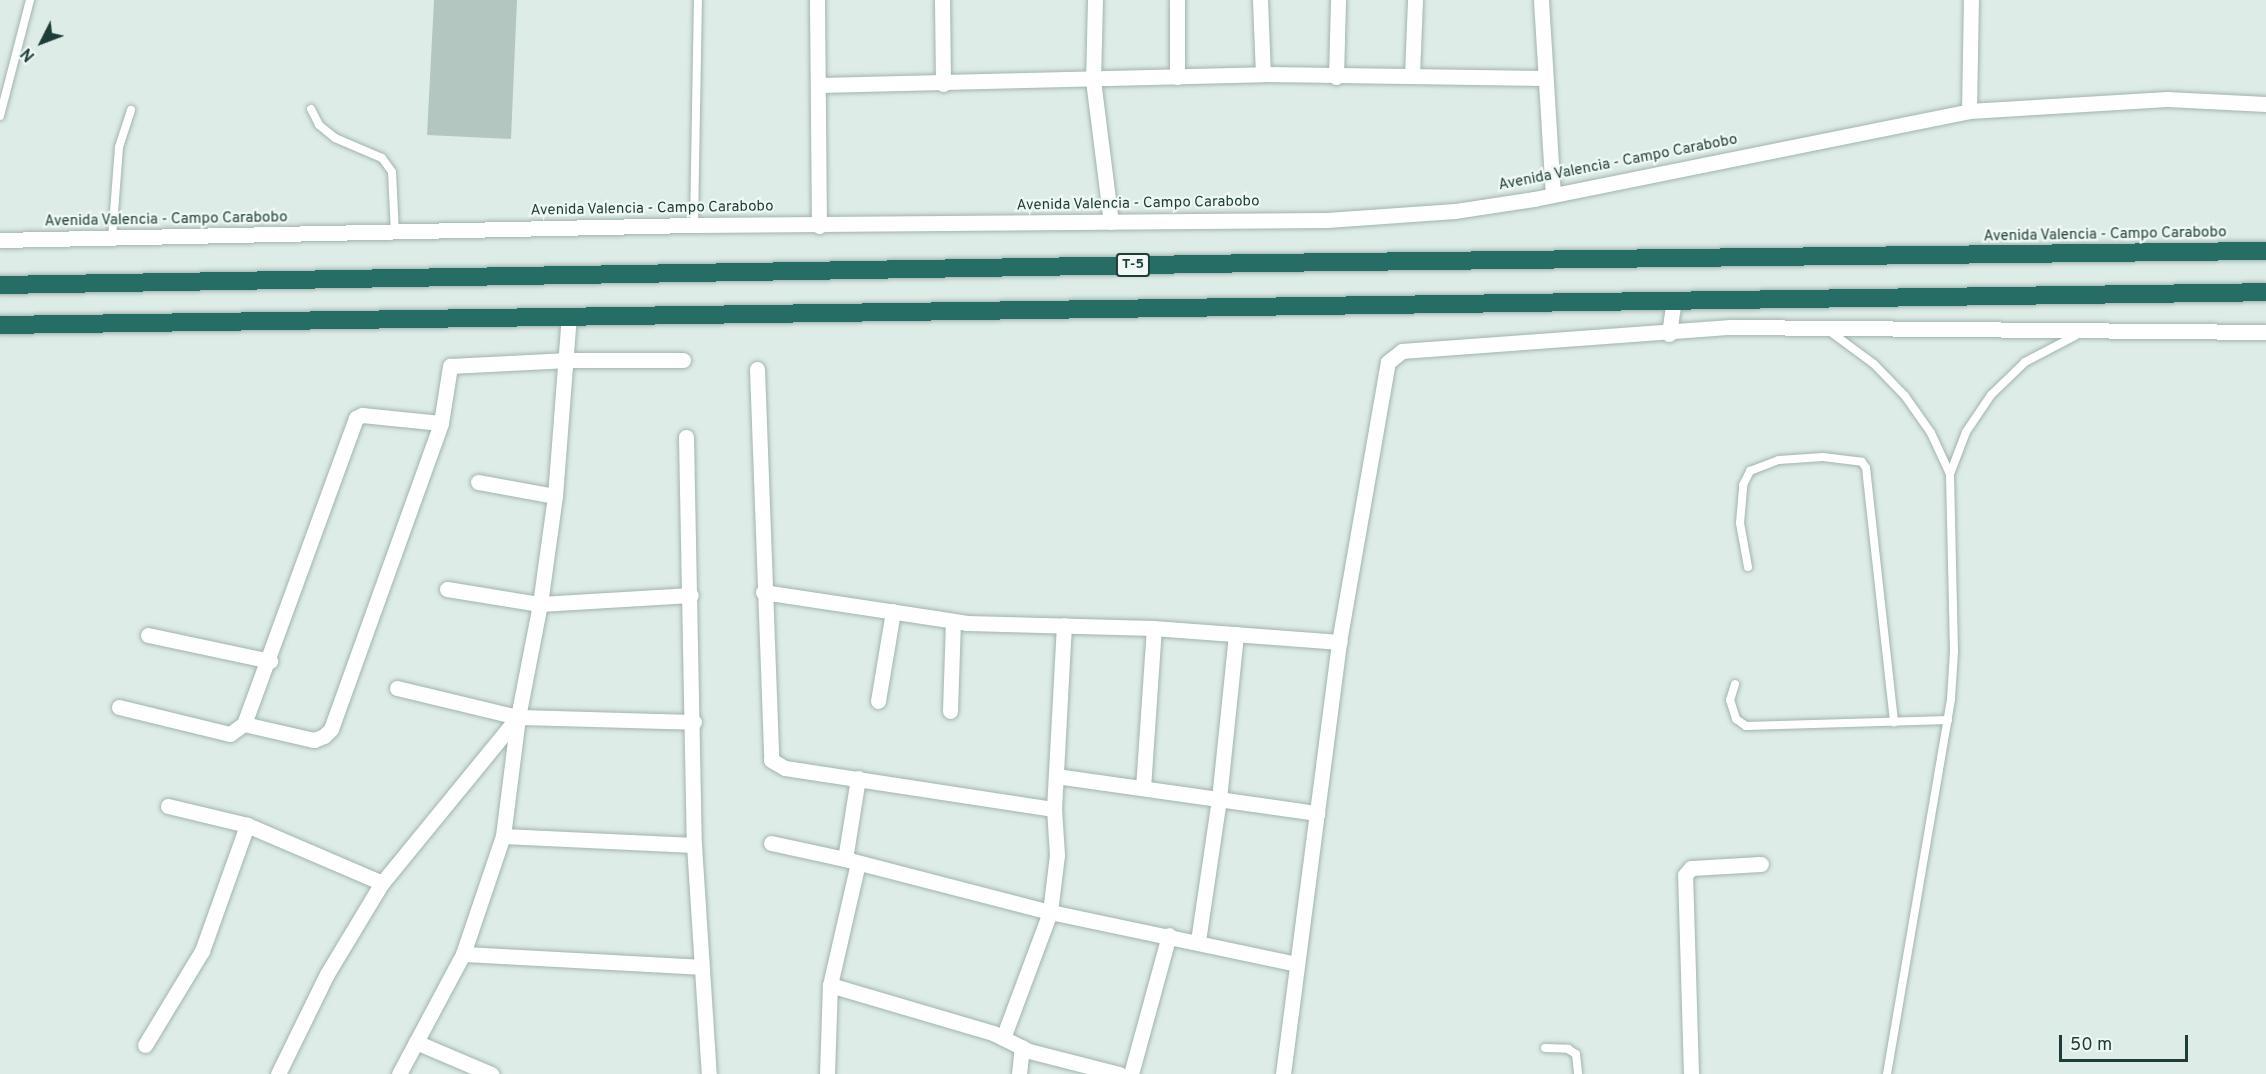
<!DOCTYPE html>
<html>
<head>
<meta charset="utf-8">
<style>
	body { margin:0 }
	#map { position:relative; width:2266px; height:1074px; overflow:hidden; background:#deece7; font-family:Overpass,sans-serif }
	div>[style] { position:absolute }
	.building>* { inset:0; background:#b3c7c0 }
	.roads { filter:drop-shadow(0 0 2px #a1b4af) drop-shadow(0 0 2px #a1b4af) }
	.lane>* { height:8px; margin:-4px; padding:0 4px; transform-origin:4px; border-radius:4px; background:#fff }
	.street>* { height:15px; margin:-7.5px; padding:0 7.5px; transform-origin:7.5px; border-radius:7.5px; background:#fff }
	.highway>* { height:18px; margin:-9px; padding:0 9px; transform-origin:9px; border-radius:9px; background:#266d66 }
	span { translate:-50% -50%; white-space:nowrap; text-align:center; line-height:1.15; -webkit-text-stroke:4.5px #eff8f4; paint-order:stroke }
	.shield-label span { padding:2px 4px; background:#eff8f4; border:2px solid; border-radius:4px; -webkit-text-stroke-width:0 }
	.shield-label { font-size:14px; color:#1e3d38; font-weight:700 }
	.street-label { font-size:15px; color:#1e3d38 }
	.north { position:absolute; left:12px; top:12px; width:60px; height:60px; -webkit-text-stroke:4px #eff8f4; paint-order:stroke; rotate:228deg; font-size:16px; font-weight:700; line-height:24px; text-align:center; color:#1e3d38 }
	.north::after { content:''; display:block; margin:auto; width:21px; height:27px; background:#1e3d38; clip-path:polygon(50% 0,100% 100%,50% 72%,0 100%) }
	.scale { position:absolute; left:2059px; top:1035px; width:129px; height:27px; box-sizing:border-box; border:3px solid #1e3d38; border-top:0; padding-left:8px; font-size:18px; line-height:21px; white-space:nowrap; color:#1e3d38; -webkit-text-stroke:4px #eff8f4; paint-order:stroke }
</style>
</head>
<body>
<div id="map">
	<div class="building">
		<div style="clip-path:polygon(434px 0,517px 0,511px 139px,427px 135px)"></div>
	</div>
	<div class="roads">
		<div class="lane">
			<div style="left:311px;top:109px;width:18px;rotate:63deg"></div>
			<div style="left:319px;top:125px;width:21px;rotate:39deg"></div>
			<div style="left:335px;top:138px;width:51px;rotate:23.1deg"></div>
			<div style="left:382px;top:158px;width:17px;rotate:54deg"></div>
			<div style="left:392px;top:172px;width:61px;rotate:87.2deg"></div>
			<div style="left:0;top:116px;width:120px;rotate:-75.5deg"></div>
			<div style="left:694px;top:225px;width:225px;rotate:-89deg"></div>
			<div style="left:112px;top:238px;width:91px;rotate:-85.6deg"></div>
			<div style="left:119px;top:147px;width:39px;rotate:-72deg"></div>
			<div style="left:1828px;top:330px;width:57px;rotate:36.5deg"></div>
			<div style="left:1874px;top:364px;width:45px;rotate:45.9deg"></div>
			<div style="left:1905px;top:396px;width:45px;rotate:54.9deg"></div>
			<div style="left:1931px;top:433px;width:45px;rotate:65.1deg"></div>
			<div style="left:1748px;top:567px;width:45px;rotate:-100.3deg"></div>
			<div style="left:1740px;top:523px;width:38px;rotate:-85deg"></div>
			<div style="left:1743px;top:485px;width:16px;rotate:-63deg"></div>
			<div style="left:1750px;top:471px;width:31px;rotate:-21deg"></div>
			<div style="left:1779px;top:460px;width:44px;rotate:-3.9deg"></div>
			<div style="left:1823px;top:457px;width:39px;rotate:7deg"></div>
			<div style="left:1862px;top:462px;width:7px;rotate:56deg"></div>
			<div style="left:1866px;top:468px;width:256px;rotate:83.7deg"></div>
			<div style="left:1735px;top:684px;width:17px;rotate:107deg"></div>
			<div style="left:1730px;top:700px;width:20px;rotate:72deg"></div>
			<div style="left:1736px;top:719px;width:12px;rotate:35deg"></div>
			<div style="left:1746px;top:726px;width:202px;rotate:-1.7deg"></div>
			<div style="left:1545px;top:1048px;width:23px;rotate:2deg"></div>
			<div style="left:1568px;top:1049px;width:9px;rotate:32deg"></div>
			<div style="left:1576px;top:1054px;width:20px;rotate:84deg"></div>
			<div style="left:1887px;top:1074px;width:380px;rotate:-80.3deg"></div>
			<div style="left:1951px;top:699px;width:48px;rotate:-86.4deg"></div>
			<div style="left:1954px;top:651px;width:177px;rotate:-91.3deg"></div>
			<div style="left:1950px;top:474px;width:45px;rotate:-69.1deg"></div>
			<div style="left:1966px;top:432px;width:45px;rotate:-56deg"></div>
			<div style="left:1991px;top:395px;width:47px;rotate:-44.1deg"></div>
			<div style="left:2025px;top:362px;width:56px;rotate:-27.5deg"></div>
		</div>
		<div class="street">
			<div style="left:817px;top:0;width:226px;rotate:89.5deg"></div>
			<div style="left:942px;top:0;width:84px;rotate:89.3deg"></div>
			<div style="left:1095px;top:0;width:80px;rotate:91.4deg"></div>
			<div style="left:1093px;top:80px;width:143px;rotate:82.8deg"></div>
			<div style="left:1177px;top:0;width:77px;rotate:90deg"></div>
			<div style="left:1260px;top:0;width:74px;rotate:87.7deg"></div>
			<div style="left:1541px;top:0;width:195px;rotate:86.5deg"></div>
			<div style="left:1412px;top:75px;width:75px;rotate:-87.7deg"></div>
			<div style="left:1336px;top:77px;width:77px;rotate:-88.5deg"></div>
			<div style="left:819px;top:85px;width:444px;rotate:-1.4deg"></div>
			<div style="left:1263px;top:74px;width:281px;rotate:0.8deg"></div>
			<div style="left:1969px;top:111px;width:111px;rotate:-89deg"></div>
			<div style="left:0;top:240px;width:694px;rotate:-1.24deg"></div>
			<div style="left:694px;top:225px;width:633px;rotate:-0.45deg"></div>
			<div style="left:1327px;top:220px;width:128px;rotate:-4deg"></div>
			<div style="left:1455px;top:211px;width:80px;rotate:-8.6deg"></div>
			<div style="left:1534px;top:199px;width:444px;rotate:-11.4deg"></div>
			<div style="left:1969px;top:111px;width:198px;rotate:-3.5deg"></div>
			<div style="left:2167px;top:99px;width:99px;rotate:2.9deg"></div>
			<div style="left:1669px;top:334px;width:35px;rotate:-82deg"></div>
			<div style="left:757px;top:369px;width:391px;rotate:87.9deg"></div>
			<div style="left:771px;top:760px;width:16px;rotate:30deg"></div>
			<div style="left:785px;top:768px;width:272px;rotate:8.7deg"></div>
			<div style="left:686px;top:437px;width:408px;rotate:88.9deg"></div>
			<div style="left:694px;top:845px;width:229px;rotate:86.3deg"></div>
			<div style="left:478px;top:482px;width:78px;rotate:10.3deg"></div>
			<div style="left:447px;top:589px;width:94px;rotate:9.2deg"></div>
			<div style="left:540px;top:604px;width:151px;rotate:-3.4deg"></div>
			<div style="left:763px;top:592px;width:206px;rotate:8.6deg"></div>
			<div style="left:967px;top:623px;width:187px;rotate:1.5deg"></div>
			<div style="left:1154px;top:628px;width:186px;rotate:4.3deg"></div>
			<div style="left:148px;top:635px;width:125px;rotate:12deg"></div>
			<div style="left:397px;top:688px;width:124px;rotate:13.5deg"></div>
			<div style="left:878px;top:701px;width:91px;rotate:-80.5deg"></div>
			<div style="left:119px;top:707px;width:114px;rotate:13.7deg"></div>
			<div style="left:230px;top:734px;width:17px;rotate:-36deg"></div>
			<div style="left:244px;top:724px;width:72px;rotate:12.9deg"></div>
			<div style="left:314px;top:740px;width:11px;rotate:-22deg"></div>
			<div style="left:324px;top:736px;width:10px;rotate:-45deg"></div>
			<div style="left:331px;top:729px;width:325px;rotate:-70.2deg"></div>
			<div style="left:441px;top:423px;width:58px;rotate:-81deg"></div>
			<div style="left:450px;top:366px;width:118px;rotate:-2.9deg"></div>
			<div style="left:568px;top:360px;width:115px"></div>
			<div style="left:950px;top:711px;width:90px;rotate:-88.1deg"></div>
			<div style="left:244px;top:724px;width:326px;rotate:-69.9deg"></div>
			<div style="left:356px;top:418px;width:7px;rotate:-27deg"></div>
			<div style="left:362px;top:415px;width:79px;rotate:5.8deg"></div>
			<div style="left:1056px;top:776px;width:264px;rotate:8.1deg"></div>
			<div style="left:858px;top:778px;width:82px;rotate:99.1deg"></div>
			<div style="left:845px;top:859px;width:212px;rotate:14.5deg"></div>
			<div style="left:1050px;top:912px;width:252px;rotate:11.9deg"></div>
			<div style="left:1143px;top:788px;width:160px;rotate:-86.1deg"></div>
			<div style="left:168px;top:806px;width:81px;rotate:13.5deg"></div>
			<div style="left:247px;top:825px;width:147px;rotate:23.2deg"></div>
			<div style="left:503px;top:836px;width:191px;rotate:2.7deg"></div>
			<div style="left:771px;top:843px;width:76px;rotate:12.2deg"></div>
			<div style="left:1198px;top:941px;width:144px;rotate:-81.6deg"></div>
			<div style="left:1219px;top:799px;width:166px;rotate:-84.1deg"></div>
			<div style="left:463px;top:954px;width:238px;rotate:3.1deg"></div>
			<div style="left:830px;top:985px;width:170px;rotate:16.4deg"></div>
			<div style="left:993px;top:1033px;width:40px;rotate:26.6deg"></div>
			<div style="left:1029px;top:1051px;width:93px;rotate:14.3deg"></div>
			<div style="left:1003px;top:1038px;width:134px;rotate:-69.5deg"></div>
			<div style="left:1050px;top:912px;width:57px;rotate:-83deg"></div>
			<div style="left:1057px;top:855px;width:46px;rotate:-93.7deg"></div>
			<div style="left:1054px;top:809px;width:184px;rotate:-86.9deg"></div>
			<div style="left:416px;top:1042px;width:82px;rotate:23.1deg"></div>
			<div style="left:145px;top:1045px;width:110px;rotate:-58.8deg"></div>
			<div style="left:202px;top:951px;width:134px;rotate:-70.3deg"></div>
			<div style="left:278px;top:1074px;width:111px;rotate:-63.9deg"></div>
			<div style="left:327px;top:974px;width:106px;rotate:-58.9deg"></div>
			<div style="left:382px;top:883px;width:215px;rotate:-50.7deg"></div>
			<div style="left:518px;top:717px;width:176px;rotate:1.6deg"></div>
			<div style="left:399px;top:1074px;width:136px;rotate:-61.9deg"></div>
			<div style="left:463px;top:954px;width:125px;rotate:-71.3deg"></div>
			<div style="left:503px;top:836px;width:120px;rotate:-82.8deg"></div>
			<div style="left:518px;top:717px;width:115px;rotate:-79deg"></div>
			<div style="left:540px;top:604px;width:109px;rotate:-82.1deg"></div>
			<div style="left:555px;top:496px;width:181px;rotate:-85.6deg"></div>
			<div style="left:827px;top:1074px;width:89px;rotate:-88.1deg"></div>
			<div style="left:830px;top:985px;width:125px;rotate:-77.1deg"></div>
			<div style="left:1019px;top:1074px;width:27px;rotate:-84deg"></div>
			<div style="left:1131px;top:1074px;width:144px;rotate:-74.7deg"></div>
			<div style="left:1283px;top:1074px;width:436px;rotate:-82.6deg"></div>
			<div style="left:1339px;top:642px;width:284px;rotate:-80.1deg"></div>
			<div style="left:1388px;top:362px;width:18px;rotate:-38deg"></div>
			<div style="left:1402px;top:351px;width:329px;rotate:-4.2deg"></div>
			<div style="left:1730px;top:327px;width:536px;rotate:0.53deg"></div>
			<div style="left:1691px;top:1074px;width:199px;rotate:-91.7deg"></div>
			<div style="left:1685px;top:875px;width:9px;rotate:-49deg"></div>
			<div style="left:1691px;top:868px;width:70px;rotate:-3.3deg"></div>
		</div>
		<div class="highway">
			<div style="left:0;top:285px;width:1264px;rotate:-1deg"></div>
			<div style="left:1264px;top:263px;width:1002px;rotate:-0.69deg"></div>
			<div style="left:0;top:325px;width:2266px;rotate:-0.83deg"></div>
		</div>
	</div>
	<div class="shield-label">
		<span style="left:1133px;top:265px">T-5</span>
	</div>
	<div class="street-label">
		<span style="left:1618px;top:163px;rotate:-11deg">Avenida Valencia - Campo Carabobo</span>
		<span style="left:1138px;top:204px;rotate:-1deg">Avenida Valencia - Campo Carabobo</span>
		<span style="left:652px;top:209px;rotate:-1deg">Avenida Valencia - Campo Carabobo</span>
		<span style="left:166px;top:220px;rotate:-1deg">Avenida Valencia - Campo Carabobo</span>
		<span style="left:2105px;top:235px;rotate:-1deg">Avenida Valencia - Campo Carabobo</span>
	</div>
	<div class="north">N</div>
	<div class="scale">50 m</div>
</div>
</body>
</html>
